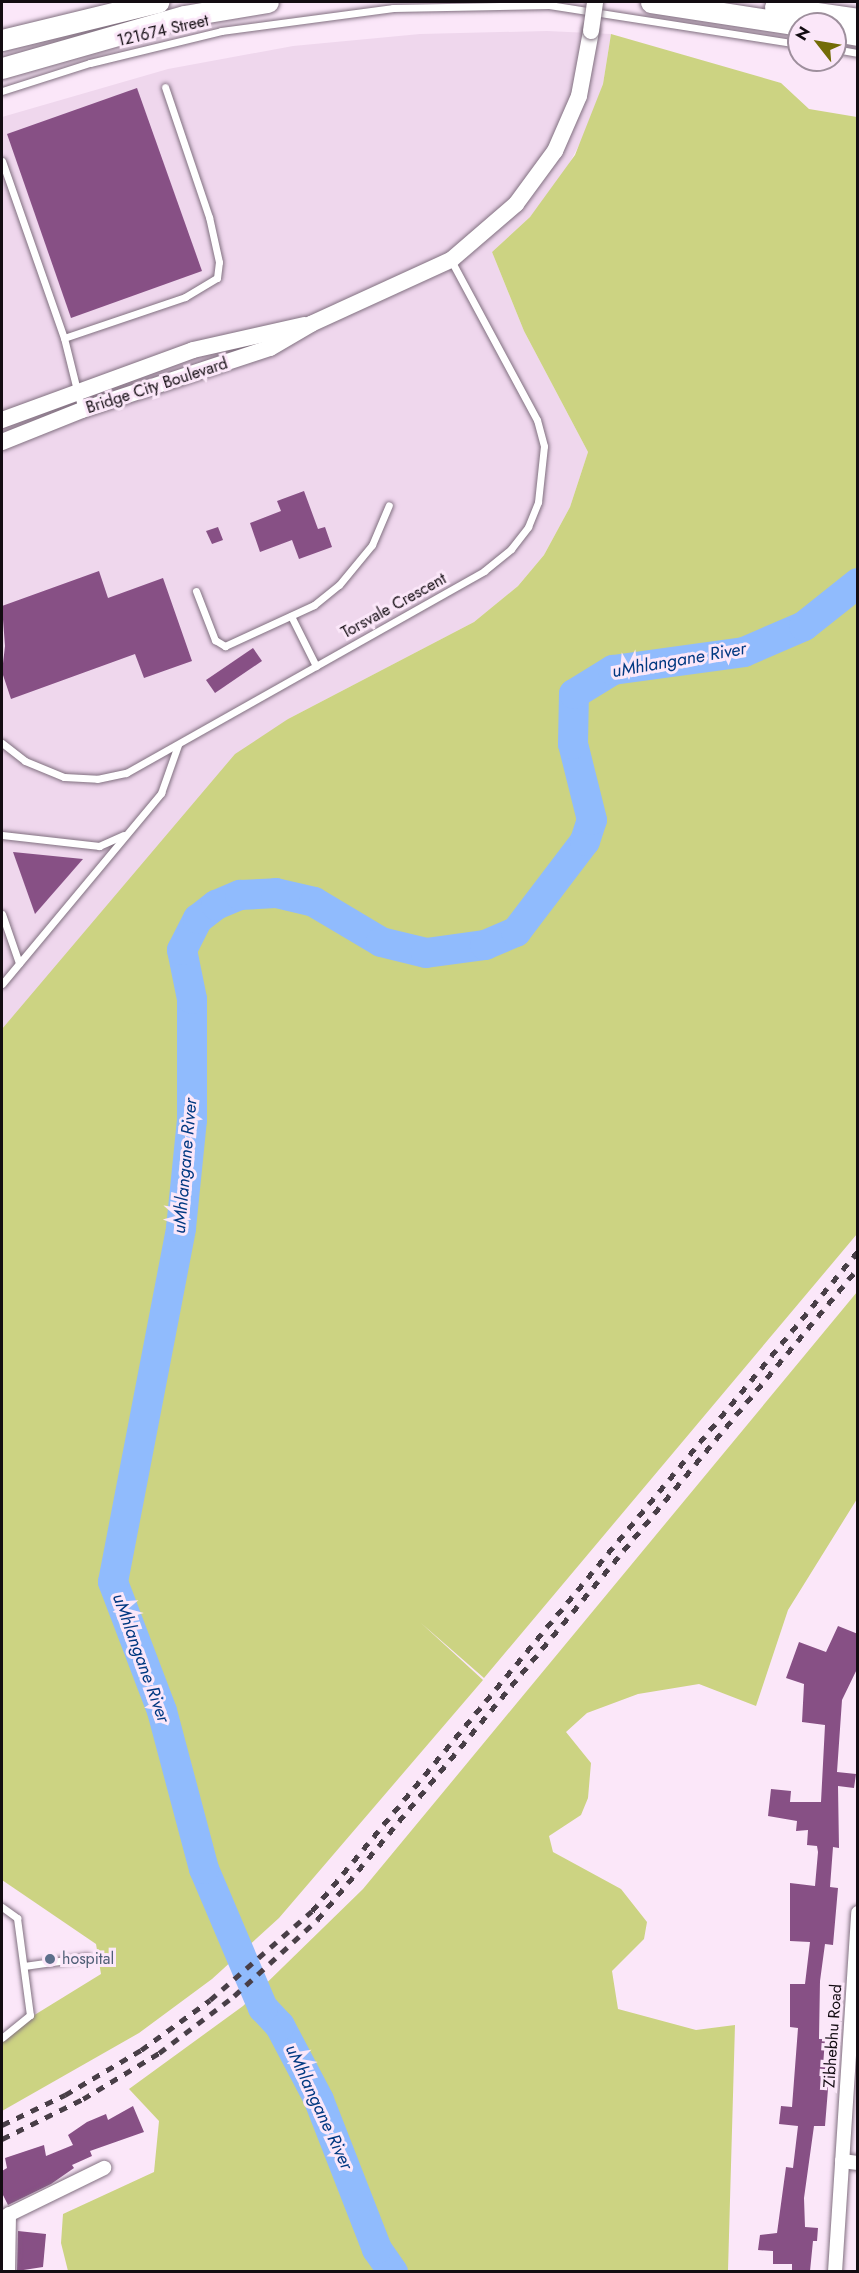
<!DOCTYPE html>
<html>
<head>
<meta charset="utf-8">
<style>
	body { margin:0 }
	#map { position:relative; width:859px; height:2273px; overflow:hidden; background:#fbe7f9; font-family:Jost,sans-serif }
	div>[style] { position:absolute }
	.built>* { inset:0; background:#efd7ed }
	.green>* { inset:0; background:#ccd382 }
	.river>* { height:30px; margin:-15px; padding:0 15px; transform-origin:15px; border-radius:15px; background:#90bbfd }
	.building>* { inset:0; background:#875085 }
	.roads { filter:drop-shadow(0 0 2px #817080) drop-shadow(0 0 2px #817080) }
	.service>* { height:7px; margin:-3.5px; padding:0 3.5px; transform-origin:3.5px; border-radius:3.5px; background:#fff }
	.minor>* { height:14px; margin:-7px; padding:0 7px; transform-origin:7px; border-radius:7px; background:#fff }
	.tertiary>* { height:16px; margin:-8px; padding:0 8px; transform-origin:8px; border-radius:8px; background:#fff }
	.primary>* { height:21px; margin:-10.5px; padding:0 10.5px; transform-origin:10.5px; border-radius:10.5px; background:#fff }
	.rail>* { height:4.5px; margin-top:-2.25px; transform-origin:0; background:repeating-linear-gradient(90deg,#483e47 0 8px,transparent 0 16px) }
	.bridges { filter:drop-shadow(0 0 2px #817080) drop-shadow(0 0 2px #817080) }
	.tertiary-bridge>* { height:16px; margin:-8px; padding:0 8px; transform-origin:8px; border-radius:8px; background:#fff }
	.dots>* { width:16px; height:16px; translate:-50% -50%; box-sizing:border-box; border:3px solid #fbe7f9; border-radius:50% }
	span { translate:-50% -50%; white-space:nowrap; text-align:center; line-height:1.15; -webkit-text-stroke:6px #fbe7f9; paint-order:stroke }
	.street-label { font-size:16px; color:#130c12 }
	.service-label { font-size:16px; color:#4e5e75 }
	.left { translate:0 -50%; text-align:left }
	.water-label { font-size:18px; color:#003881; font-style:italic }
	.frame { position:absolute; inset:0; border:3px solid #130c12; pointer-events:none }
	.north { position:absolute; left:787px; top:12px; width:60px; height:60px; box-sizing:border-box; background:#fbe7f9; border:2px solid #9e8f9d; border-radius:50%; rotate:301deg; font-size:16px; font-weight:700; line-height:24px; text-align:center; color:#130c12 }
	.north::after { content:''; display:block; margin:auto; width:21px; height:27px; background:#736c07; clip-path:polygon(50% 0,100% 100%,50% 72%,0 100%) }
</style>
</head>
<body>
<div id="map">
	<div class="built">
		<div style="clip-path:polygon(547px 31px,611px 34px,603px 84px,586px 132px,562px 177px,530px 217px,492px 252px,524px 331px,588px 452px,570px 507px,544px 555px,518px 586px,474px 622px,288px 719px,2px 1029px,2px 117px,168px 69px,293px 46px,420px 34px)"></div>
	</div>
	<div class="green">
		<div style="clip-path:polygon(611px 34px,781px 83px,809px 109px,857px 117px,857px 1234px,484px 1678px,421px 1623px,483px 1680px,279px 1918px,212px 1979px,139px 2033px,2px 2111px,2px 2035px,101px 1974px,96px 1944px,2px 1880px,2px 1029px,235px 754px,288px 719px,474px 622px,518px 586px,544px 555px,570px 507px,588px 452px,524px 331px,492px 252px,530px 217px,575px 155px,603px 84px)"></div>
		<div style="clip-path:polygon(857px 1292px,857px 1499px,788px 1610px,756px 1706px,699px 1684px,638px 1694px,587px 1713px,566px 1732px,591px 1763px,588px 1798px,581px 1815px,549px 1836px,553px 1852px,621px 1889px,647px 1922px,644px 1939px,612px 1971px,618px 2009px,696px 2030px,735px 2025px,728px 2271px,68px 2271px,61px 2243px,63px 2214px,154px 2172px,159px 2121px,129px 2089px,243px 2006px,363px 1889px)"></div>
	</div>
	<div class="river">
		<div style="left:393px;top:2272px;width:28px;rotate:-125deg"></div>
		<div style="left:377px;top:2249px;width:160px;rotate:-111.3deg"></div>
		<div style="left:319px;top:2100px;width:84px;rotate:-117.8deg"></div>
		<div style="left:280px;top:2026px;width:25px;rotate:-133deg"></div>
		<div style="left:263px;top:2008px;width:151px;rotate:-113deg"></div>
		<div style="left:204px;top:1869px;width:163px;rotate:-104.9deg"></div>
		<div style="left:162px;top:1711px;width:138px;rotate:-110.8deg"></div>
		<div style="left:113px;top:1582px;width:360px;rotate:-79.1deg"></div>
		<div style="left:181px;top:1228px;width:109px;rotate:-84.2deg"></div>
		<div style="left:192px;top:1120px;width:121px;rotate:-90deg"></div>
		<div style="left:192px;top:999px;width:50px;rotate:-101.5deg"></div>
		<div style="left:182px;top:950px;width:35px;rotate:-63deg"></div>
		<div style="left:198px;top:919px;width:23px;rotate:-38deg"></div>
		<div style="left:216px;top:905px;width:26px;rotate:-23deg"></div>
		<div style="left:240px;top:895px;width:36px;rotate:-3deg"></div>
		<div style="left:276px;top:893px;width:39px;rotate:13deg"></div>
		<div style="left:314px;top:902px;width:78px;rotate:30.8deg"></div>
		<div style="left:381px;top:942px;width:46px;rotate:13.7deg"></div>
		<div style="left:426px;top:953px;width:60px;rotate:-7.7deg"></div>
		<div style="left:485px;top:945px;width:34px;rotate:-23deg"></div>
		<div style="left:516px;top:932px;width:114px;rotate:-52.8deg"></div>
		<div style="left:585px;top:841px;width:22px;rotate:-72deg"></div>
		<div style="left:592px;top:820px;width:78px;rotate:-104deg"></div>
		<div style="left:573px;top:744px;width:50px;rotate:-88.9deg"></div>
		<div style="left:574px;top:694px;width:46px;rotate:-31.6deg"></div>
		<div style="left:613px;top:670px;width:132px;rotate:-7.8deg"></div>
		<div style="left:744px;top:652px;width:65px;rotate:-23.4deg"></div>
		<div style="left:804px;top:626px;width:69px;rotate:-38.5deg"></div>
	</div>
	<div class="building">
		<div style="clip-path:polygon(137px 88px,202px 271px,71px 318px,7px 134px)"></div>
		<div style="clip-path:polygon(304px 491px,318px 529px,325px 527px,332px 547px,299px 559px,292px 540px,260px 552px,250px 523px,281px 511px,277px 501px)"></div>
		<div style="clip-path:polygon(218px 527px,223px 540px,212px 544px,206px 531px)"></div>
		<div style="clip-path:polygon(99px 571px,108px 598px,163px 578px,192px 661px,144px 678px,135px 654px,11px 699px,2px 672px,5px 646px,2px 606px)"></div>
		<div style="clip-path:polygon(253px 648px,262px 661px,215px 693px,206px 680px)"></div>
		<div style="clip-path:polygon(13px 852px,83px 859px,35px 914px)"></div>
		<div style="clip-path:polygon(838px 1626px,858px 1634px,858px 1667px,842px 1700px,837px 1772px,856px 1774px,854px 1788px,838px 1786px,839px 1848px,833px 1847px,830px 1887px,838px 1888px,833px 1945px,825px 1944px,820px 1981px,819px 2039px,825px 2039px,823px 2066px,829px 2066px,828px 2089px,825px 2126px,814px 2126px,804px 2198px,805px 2227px,818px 2228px,817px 2241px,813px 2241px,810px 2271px,792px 2271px,792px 2264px,773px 2264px,773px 2251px,758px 2250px,760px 2235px,777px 2233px,786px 2167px,793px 2168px,798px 2126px,779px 2124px,781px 2106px,792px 2107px,798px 2028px,790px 2027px,790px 1984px,805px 1984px,810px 1942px,790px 1941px,790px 1883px,815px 1886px,818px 1852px,817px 1846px,807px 1845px,808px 1830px,796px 1831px,797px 1821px,768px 1816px,771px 1789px,791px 1791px,790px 1802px,821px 1802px,825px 1725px,802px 1722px,804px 1684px,786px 1678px,799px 1642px,826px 1652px)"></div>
		<div style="clip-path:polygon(133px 2106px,144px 2132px,90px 2151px,92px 2156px,72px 2165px,74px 2168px,51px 2184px,8px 2205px,2px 2193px,2px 2171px,7px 2168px,5px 2158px,44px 2145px,46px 2156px,73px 2145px,68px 2135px,87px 2122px,106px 2114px,108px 2120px)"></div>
		<div style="clip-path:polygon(18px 2231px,46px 2234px,43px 2267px,17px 2271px)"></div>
	</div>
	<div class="roads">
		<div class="service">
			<div style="left:835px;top:49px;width:23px;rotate:10deg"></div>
			<div style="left:2px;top:91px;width:92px;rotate:-17.7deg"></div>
			<div style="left:90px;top:63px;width:135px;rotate:-13.7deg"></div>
			<div style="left:221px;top:31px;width:174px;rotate:-7.6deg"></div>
			<div style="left:393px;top:8px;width:156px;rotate:-1.1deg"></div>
			<div style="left:549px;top:5px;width:253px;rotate:8.9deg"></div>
			<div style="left:2px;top:161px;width:188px;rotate:70.7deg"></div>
			<div style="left:64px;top:338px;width:74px;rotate:76deg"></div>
			<div style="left:64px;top:338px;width:128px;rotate:-18.7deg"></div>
			<div style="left:185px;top:297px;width:37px;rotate:-31deg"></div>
			<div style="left:217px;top:278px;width:16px;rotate:-83deg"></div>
			<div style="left:219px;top:262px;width:46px;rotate:-102.5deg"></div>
			<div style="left:209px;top:217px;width:137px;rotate:-108.7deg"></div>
			<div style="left:196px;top:591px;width:53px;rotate:68.8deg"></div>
			<div style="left:215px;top:640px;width:12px;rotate:31deg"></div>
			<div style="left:225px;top:646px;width:98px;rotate:-24.7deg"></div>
			<div style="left:314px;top:605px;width:32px;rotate:-39deg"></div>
			<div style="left:339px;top:585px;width:52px;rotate:-50.5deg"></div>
			<div style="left:372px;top:545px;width:43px;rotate:-67deg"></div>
			<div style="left:291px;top:616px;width:56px;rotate:63.4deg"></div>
			<div style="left:2px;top:743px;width:29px;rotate:38deg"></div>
			<div style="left:25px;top:761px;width:42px;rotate:22.3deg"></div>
			<div style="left:64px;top:777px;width:33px;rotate:3deg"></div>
			<div style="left:97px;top:779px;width:30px;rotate:-12deg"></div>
			<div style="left:126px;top:773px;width:411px;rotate:-29.4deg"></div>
			<div style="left:484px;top:571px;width:35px;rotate:-39deg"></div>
			<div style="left:511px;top:549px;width:28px;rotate:-52deg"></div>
			<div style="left:528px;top:527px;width:27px;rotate:-68deg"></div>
			<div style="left:538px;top:502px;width:56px;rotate:-83.9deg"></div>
			<div style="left:544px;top:446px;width:27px;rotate:-105deg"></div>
			<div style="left:537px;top:420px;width:182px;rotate:-118.3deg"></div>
			<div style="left:2px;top:835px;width:98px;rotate:6.5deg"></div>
			<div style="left:99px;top:846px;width:27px;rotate:-24deg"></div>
			<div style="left:2px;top:914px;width:52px;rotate:70.9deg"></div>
			<div style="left:2px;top:984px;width:249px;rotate:-50.2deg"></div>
			<div style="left:161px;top:793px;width:51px;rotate:-70.5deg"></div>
			<div style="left:2px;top:1907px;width:19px;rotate:36deg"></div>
			<div style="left:17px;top:1918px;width:98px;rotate:82.4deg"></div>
			<div style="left:30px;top:2015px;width:36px;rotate:141deg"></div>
			<div style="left:24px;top:1966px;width:64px;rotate:-8.1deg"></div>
		</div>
		<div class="minor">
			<div style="left:842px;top:2161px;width:16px;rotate:7deg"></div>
			<div style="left:2px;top:2218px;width:114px;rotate:-26.1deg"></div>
			<div style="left:8px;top:2272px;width:58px;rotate:-89deg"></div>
			<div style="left:835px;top:2272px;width:360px;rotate:-86.3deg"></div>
		</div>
		<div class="tertiary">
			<div style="left:2px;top:420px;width:203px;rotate:-20.1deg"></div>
			<div style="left:193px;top:350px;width:114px;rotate:-12.7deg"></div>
			<div style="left:2px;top:442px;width:86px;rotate:-21.8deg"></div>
			<div style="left:82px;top:410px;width:198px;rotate:-18.3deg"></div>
			<div style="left:270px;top:348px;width:48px;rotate:-30.3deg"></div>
			<div style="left:311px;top:324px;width:154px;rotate:-24.6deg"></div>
			<div style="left:451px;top:260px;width:86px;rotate:-40.7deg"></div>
			<div style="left:516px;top:204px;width:66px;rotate:-53.7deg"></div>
			<div style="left:555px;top:151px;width:60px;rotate:-66.4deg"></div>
			<div style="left:579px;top:96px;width:66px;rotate:-79.5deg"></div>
		</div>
		<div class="primary">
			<div style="left:651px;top:2px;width:150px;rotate:8.8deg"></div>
			<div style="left:775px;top:7px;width:84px;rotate:8.2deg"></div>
			<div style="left:835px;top:31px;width:23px;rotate:10deg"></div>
			<div style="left:2px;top:40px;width:161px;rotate:-13.7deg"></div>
			<div style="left:2px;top:68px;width:189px;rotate:-15.9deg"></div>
			<div style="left:184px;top:16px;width:85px;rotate:-9.5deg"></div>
		</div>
	</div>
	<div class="rail">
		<div style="left:2px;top:2125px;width:70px;rotate:-25.5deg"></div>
		<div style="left:65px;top:2095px;width:88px;rotate:-30.6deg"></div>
		<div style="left:141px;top:2050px;width:85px;rotate:-35.9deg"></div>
		<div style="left:210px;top:2000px;width:135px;rotate:-41.1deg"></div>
		<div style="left:312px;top:1911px;width:857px;rotate:-50.4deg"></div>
		<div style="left:2px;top:2139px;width:90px;rotate:-26.3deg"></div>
		<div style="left:83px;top:2099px;width:89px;rotate:-31.2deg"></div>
		<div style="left:159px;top:2053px;width:94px;rotate:-37.2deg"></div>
		<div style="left:234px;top:1996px;width:113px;rotate:-42.5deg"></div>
		<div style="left:317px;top:1920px;width:847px;rotate:-50.32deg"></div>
	</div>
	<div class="bridges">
		<div class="tertiary-bridge">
			<div style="left:591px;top:31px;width:29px;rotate:-82deg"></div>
		</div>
	</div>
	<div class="dots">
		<div style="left:50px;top:1959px;background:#5c6f8a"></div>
	</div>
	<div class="street-label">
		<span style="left:163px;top:31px;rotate:-13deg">121674 Street</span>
		<span style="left:157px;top:386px;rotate:-18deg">Bridge City Boulevard</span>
		<span style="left:394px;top:606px;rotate:-29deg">Torsvale Crescent</span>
		<span style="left:833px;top:2036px;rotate:-86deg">Zibhebhu Road</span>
	</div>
	<div class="service-label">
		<span class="left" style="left:62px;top:1959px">hospital</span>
	</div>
	<div class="water-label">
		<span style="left:679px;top:660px;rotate:-10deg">uMhlangane River</span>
		<span style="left:185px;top:1166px;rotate:-85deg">uMhlangane River</span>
		<span style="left:141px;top:1658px;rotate:70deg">uMhlangane River</span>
		<span style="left:319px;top:2107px;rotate:65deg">uMhlangane River</span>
	</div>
	<div class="frame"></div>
	<div class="north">N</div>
</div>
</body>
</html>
